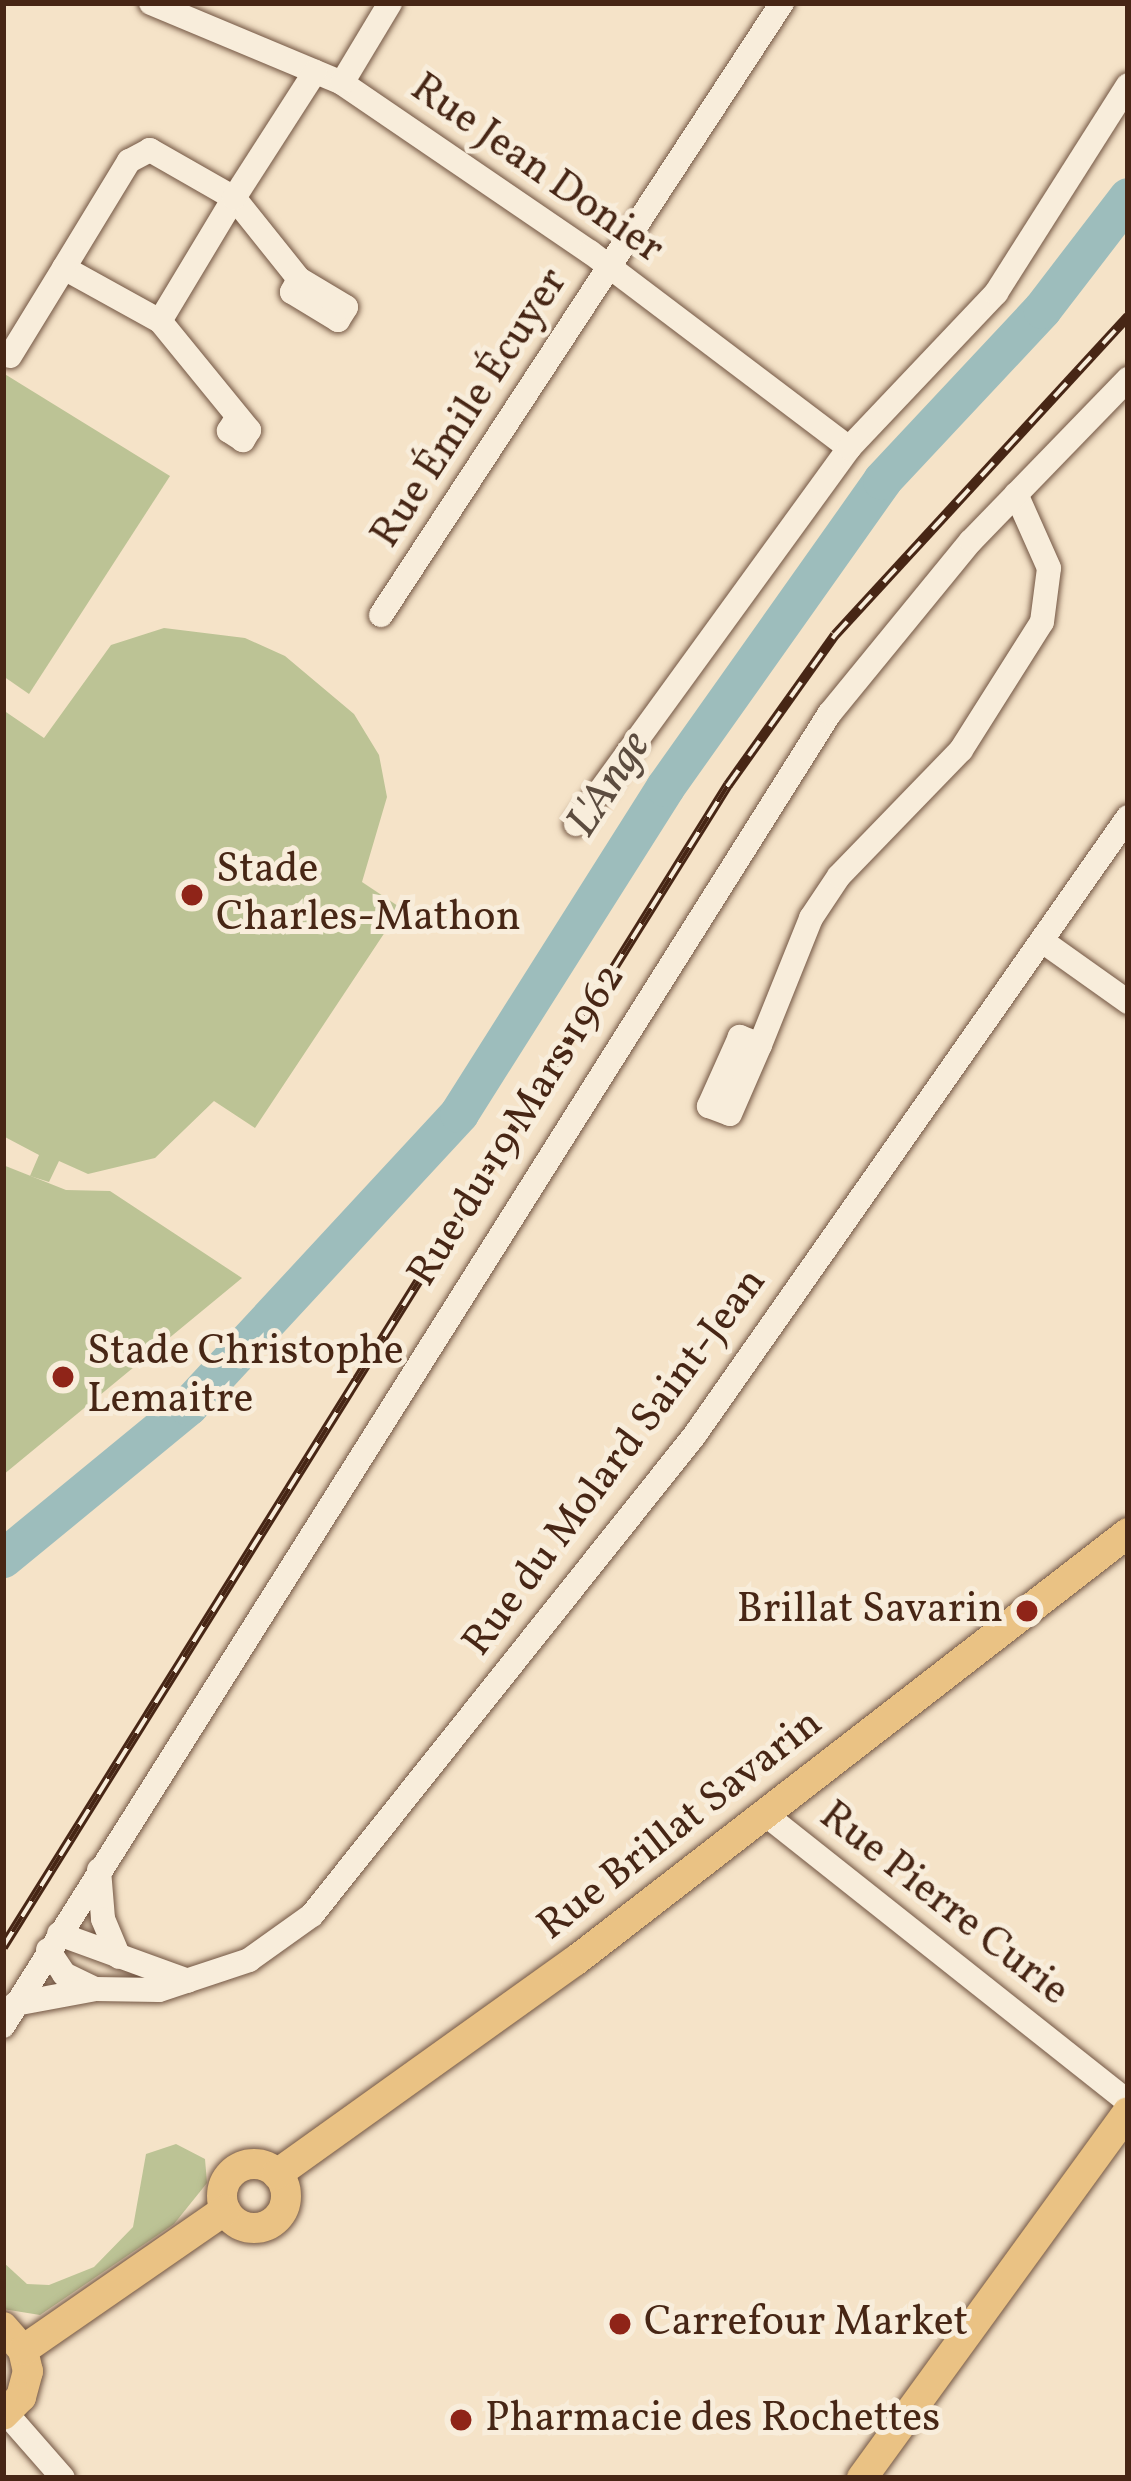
<!DOCTYPE html>
<html>
<head>
<meta charset="utf-8">
<style>
	body { margin:0 }
	#map { position:relative; width:1131px; height:2481px; overflow:hidden; background:#f5e3c8; font-family:Vollkorn,serif }
	div>[style] { position:absolute }
	.green>* { inset:0; background:#bcc395 }
	.river>* { height:39px; margin:-19.5px; padding:0 19.5px; transform-origin:19.5px; border-radius:19.5px; background:#9dbdbc }
	.roads { filter:drop-shadow(0 0 3px #725542) drop-shadow(0 0 3px #725542) }
	.minor>* { height:24px; margin:-12px; padding:0 12px; transform-origin:12px; border-radius:12px; background:#f8eddb }
	.major>* { height:30px; margin:-15px; padding:0 15px; transform-origin:15px; border-radius:15px; background:#eac284 }
	.major>.ring { margin:-15px; padding:0; box-sizing:content-box; background:none; border:30px solid #eac284; border-radius:50% }
	.rail>* { height:10px; margin-top:-5px; transform-origin:0; background:repeating-linear-gradient(90deg,#f8eddb 0 18px,#472615 0 36px); box-sizing:border-box; border-block:3px solid #472615 }
	.dots>* { width:33px; height:33px; translate:-50% -50%; box-sizing:border-box; border:6px solid #f8eddb; border-radius:50% }
	span { translate:-50% -50%; white-space:nowrap; text-align:center; line-height:1.15; -webkit-text-stroke:10px #f8eddb; paint-order:stroke }
	.street-label { font-size:42px; color:#472615 }
	.poi-label { font-size:42px; color:#472615 }
	.left { translate:0 -50%; text-align:left }
	.right { translate:-100% -50%; text-align:right }
	.water-label { font-size:45px; color:#5c4c3f; font-style:italic }
	.frame { position:absolute; inset:0; border:6px solid #472615; pointer-events:none }
</style>
</head>
<body>
<div id="map">
	<div class="green">
		<div style="clip-path:polygon(3px 373px,170px 476px,29px 694px,3px 676px)"></div>
		<div style="clip-path:polygon(164px 628px,245px 638px,285px 656px,354px 714px,379px 755px,387px 797px,362px 882px,401px 908px,255px 1128px,214px 1101px,155px 1158px,88px 1174px,59px 1161px,49px 1182px,30px 1176px,39px 1155px,3px 1136px,3px 710px,44px 738px,111px 645px)"></div>
		<div style="clip-path:polygon(3px 1165px,66px 1190px,110px 1191px,242px 1278px,3px 1475px)"></div>
		<div style="clip-path:polygon(176px 2144px,205px 2159px,207px 2183px,174px 2224px,40px 2315px,3px 2309px,3px 2262px,27px 2284px,49px 2285px,94px 2267px,133px 2227px,146px 2154px)"></div>
	</div>
	<div class="river">
		<div style="left:3px;top:1558px;width:239px;rotate:-39.4deg"></div>
		<div style="left:188px;top:1406px;width:399px;rotate:-47.2deg"></div>
		<div style="left:459px;top:1113px;width:386px;rotate:-57.7deg"></div>
		<div style="left:665px;top:787px;width:376px;rotate:-54.7deg"></div>
		<div style="left:882px;top:480px;width:234px;rotate:-46.9deg"></div>
		<div style="left:1042px;top:309px;width:141px;rotate:-52.5deg"></div>
	</div>
	<div class="roads">
		<div class="minor">
			<div style="left:151px;top:3px;width:207px;rotate:22.7deg"></div>
			<div style="left:342px;top:83px;width:300px;rotate:34.3deg"></div>
			<div style="left:590px;top:252px;width:325px;rotate:37.1deg"></div>
			<div style="left:342px;top:83px;width:93px;rotate:-59deg"></div>
			<div style="left:299px;top:279px;width:15px;rotate:118deg"></div>
			<div style="left:292px;top:292px;width:54px;rotate:31.3deg"></div>
			<div style="left:338px;top:320px;width:15px;rotate:-58deg"></div>
			<div style="left:346px;top:307px;width:55px;rotate:-149.2deg"></div>
			<div style="left:299px;top:279px;width:104px;rotate:-128.7deg"></div>
			<div style="left:234px;top:198px;width:97px;rotate:-150.3deg"></div>
			<div style="left:150px;top:150px;width:24px;rotate:152deg"></div>
			<div style="left:129px;top:161px;width:125px;rotate:121.3deg"></div>
			<div style="left:64px;top:268px;width:110px;rotate:28.9deg"></div>
			<div style="left:160px;top:321px;width:144px;rotate:-59deg"></div>
			<div style="left:234px;top:198px;width:150px;rotate:-57.3deg"></div>
			<div style="left:160px;top:321px;width:141px;rotate:50.8deg"></div>
			<div style="left:249px;top:430px;width:12px;rotate:121deg"></div>
			<div style="left:243px;top:440px;width:17px;rotate:-147deg"></div>
			<div style="left:229px;top:431px;width:12px;rotate:-59deg"></div>
			<div style="left:10px;top:356px;width:103px;rotate:-58.5deg"></div>
			<div style="left:381px;top:615px;width:732px;rotate:-56.77deg"></div>
			<div style="left:576px;top:824px;width:465px;rotate:-54deg"></div>
			<div style="left:849px;top:448px;width:214px;rotate:-46.5deg"></div>
			<div style="left:996px;top:293px;width:246px;rotate:-57.6deg"></div>
			<div style="left:1045px;top:943px;width:102px;rotate:35.4deg"></div>
			<div style="left:760px;top:1045px;width:22px;rotate:-158deg"></div>
			<div style="left:740px;top:1037px;width:76px;rotate:114.2deg"></div>
			<div style="left:709px;top:1106px;width:22px;rotate:21deg"></div>
			<div style="left:730px;top:1114px;width:75px;rotate:-66.5deg"></div>
			<div style="left:760px;top:1045px;width:137px;rotate:-68.1deg"></div>
			<div style="left:811px;top:918px;width:50px;rotate:-56.3deg"></div>
			<div style="left:839px;top:876px;width:175px;rotate:-45.9deg"></div>
			<div style="left:961px;top:750px;width:151px;rotate:-57.7deg"></div>
			<div style="left:1042px;top:622px;width:54px;rotate:-82.6deg"></div>
			<div style="left:1049px;top:568px;width:81px;rotate:-114deg"></div>
			<div style="left:765px;top:1814px;width:463px;rotate:38.4deg"></div>
			<div style="left:99px;top:1870px;width:49px;rotate:85.3deg"></div>
			<div style="left:103px;top:1919px;width:41px;rotate:67.2deg"></div>
			<div style="left:59px;top:1934px;width:137px;rotate:20deg"></div>
			<div style="left:48px;top:1950px;width:29px;rotate:56deg"></div>
			<div style="left:64px;top:1974px;width:34px;rotate:26deg"></div>
			<div style="left:95px;top:1989px;width:64px;rotate:0.9deg"></div>
			<div style="left:159px;top:1990px;width:95px;rotate:-18.4deg"></div>
			<div style="left:249px;top:1960px;width:77px;rotate:-35.5deg"></div>
			<div style="left:312px;top:1915px;width:613px;rotate:-51.43deg"></div>
			<div style="left:694px;top:1436px;width:756px;rotate:-54.96deg"></div>
			<div style="left:15px;top:2004px;width:81px;rotate:-10.6deg"></div>
			<div style="left:3px;top:2026px;width:1552px;rotate:-57.8deg"></div>
			<div style="left:830px;top:713px;width:222px;rotate:-50.7deg"></div>
			<div style="left:971px;top:541px;width:226px;rotate:-45.9deg"></div>
			<div style="left:6px;top:2413px;width:86px;rotate:48.8deg"></div>
		</div>
		<div class="major">
			<div class="ring" style="left:222px;top:2164px;width:34px;height:34px"></div>
			<div style="left:277px;top:2174px;width:366px;rotate:-35.6deg"></div>
			<div style="left:575px;top:1961px;width:699px;rotate:-37.74deg"></div>
			<div style="left:3px;top:2327px;width:30px;rotate:49deg"></div>
			<div style="left:23px;top:2350px;width:22px;rotate:77deg"></div>
			<div style="left:28px;top:2371px;width:27px;rotate:105deg"></div>
			<div style="left:21px;top:2397px;width:25px;rotate:135deg"></div>
			<div style="left:23px;top:2350px;width:246px;rotate:-34.7deg"></div>
			<div style="left:862px;top:2478px;width:452px;rotate:-54deg"></div>
		</div>
	</div>
	<div class="rail">
		<div style="left:3px;top:1947px;width:1370px;rotate:-58.04deg"></div>
		<div style="left:728px;top:785px;width:184px;rotate:-54.5deg"></div>
		<div style="left:835px;top:635px;width:433px;rotate:-47.4deg"></div>
	</div>
	<div class="dots">
		<div style="left:192px;top:895px;background:#8f2418"></div>
		<div style="left:63px;top:1377px;background:#8f2418"></div>
		<div style="left:1027px;top:1611px;background:#8f2418"></div>
		<div style="left:620px;top:2324px;background:#8f2418"></div>
		<div style="left:461px;top:2420px;background:#8f2418"></div>
	</div>
	<div class="street-label">
		<span style="left:536px;top:170px;rotate:35deg">Rue Jean Donier</span>
		<span style="left:471px;top:409px;rotate:-57deg">Rue Émile Écuyer</span>
		<span style="left:518px;top:1126px;rotate:-58deg">Rue du 19 Mars 1962</span>
		<span style="left:616px;top:1463px;rotate:-53deg">Rue du Molard Saint-Jean</span>
		<span style="left:681px;top:1826px;rotate:-38deg">Rue Brillat Savarin</span>
		<span style="left:943px;top:1905px;rotate:38deg">Rue Pierre Curie</span>
	</div>
	<div class="poi-label">
		<span class="left" style="left:216px;top:895px">Stade<br>Charles-Mathon</span>
		<span class="left" style="left:87px;top:1377px">Stade Christophe<br>Lemaitre</span>
		<span class="right" style="left:1003px;top:1611px">Brillat Savarin</span>
		<span class="left" style="left:644px;top:2324px">Carrefour Market</span>
		<span class="left" style="left:485px;top:2420px">Pharmacie des Rochettes</span>
	</div>
	<div class="water-label">
		<span style="left:610px;top:785px;rotate:-57deg">L'Ange</span>
	</div>
	<div class="frame"></div>
</div>
</body>
</html>
